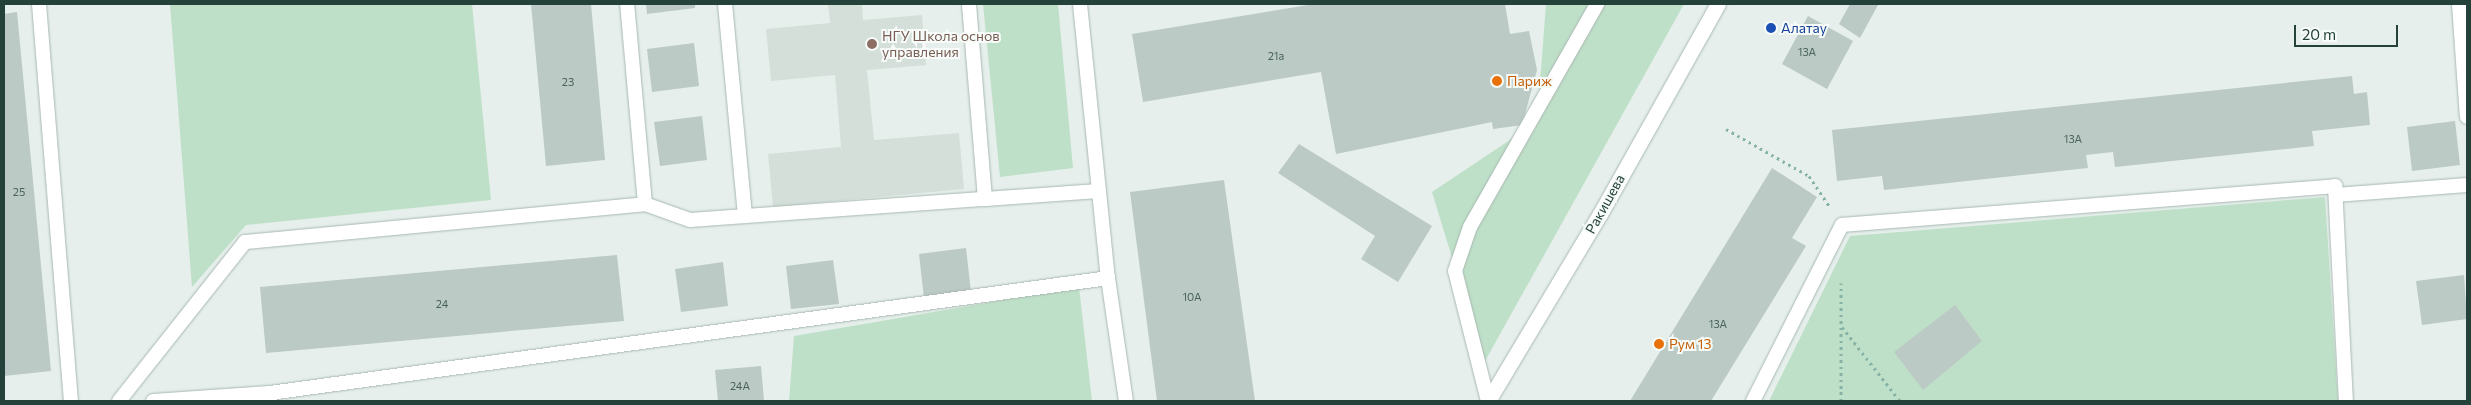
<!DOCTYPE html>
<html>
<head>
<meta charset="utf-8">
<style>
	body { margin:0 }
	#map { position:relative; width:2471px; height:405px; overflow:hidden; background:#e6efeb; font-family:Commissioner,sans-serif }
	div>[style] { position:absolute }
	.built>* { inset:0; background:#d4dfda }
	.green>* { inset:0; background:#bfe0c8 }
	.building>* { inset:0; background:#bbcac4 }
	.path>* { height:3px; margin-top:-1.5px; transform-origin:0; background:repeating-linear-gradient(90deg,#86b3a5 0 2.5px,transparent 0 6.5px) }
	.roads { filter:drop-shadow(0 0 1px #a8b8b2) drop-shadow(0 0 1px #a8b8b2) }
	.lane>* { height:14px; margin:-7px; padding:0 7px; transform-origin:7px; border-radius:7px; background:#fff }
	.secondary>* { height:15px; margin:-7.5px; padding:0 7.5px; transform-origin:7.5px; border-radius:7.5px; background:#fff }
	.dots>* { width:14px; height:14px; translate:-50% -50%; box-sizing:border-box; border:2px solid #f7fbf9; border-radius:50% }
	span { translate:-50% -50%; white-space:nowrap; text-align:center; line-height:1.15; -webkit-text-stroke:4px #f7fbf9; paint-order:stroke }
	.number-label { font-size:11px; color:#4a645c }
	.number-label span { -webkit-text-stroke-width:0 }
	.transit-label { font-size:14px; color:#164399 }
	.left { translate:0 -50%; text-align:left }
	.education-label { font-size:14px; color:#785e54 }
	.food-label { font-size:14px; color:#c56008 }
	.street-label { font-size:14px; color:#24423a }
	.frame { position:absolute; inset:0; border:5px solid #24423a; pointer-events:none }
	.scale { position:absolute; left:2294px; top:25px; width:104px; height:22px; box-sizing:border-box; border:2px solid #24423a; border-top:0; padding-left:6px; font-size:15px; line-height:18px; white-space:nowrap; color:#24423a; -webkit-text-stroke:4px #f7fbf9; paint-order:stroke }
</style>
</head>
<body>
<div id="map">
	<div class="built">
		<div style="clip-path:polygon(828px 4px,862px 4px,863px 20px,922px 15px,926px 65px,867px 70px,874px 140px,959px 133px,964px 189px,773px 207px,768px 154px,841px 147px,835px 75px,771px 81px,766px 29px,830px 23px)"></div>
	</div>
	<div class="green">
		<div style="clip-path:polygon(170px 4px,472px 4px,491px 200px,246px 225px,192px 287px)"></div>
		<div style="clip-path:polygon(983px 4px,1058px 4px,1073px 168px,1000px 177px)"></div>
		<div style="clip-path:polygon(1546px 4px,1684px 4px,1484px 363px,1432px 192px,1537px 122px)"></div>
		<div style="clip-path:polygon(2325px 197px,2338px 401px,1769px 401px,1850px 236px)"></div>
		<div style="clip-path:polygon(1079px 287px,1092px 401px,789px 401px,794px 336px)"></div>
	</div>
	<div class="building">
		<div style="clip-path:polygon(531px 4px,591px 4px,605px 160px,546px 166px)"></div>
		<div style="clip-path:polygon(646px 4px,695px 4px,695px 8px,647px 14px)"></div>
		<div style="clip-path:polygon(1314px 4px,1505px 4px,1510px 34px,1529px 31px,1537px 70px,1522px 125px,1493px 129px,1492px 122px,1336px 154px,1321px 72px,1143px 102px,1132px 34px)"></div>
		<div style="clip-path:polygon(1850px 4px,1878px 5px,1860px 38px,1839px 24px)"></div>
		<div style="clip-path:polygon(17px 12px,51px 371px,4px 376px,4px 14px)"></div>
		<div style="clip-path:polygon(1808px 16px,1853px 41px,1827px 89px,1782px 64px)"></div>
		<div style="clip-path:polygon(694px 43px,699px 86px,652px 92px,647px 49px)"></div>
		<div style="clip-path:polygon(2352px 76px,2354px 94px,2367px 92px,2370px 125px,2312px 131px,2314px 146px,2115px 167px,2113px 152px,2086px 155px,2088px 168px,1884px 190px,1882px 176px,1837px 181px,1832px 130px)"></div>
		<div style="clip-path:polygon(702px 116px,707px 160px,660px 166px,654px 122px)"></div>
		<div style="clip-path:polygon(2455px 121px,2460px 165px,2412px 171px,2407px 127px)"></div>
		<div style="clip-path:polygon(1299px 144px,1432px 226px,1398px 282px,1361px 259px,1375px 236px,1278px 173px)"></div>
		<div style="clip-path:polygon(1772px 168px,1817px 197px,1792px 238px,1806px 246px,1711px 401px,1630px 401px)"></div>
		<div style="clip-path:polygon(1224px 180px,1255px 401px,1157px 401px,1130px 192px)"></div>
		<div style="clip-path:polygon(966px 248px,971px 292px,924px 298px,919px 254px)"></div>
		<div style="clip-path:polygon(617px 255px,624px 321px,266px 353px,260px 287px)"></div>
		<div style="clip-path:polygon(833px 260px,839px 304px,791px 309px,786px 266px)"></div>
		<div style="clip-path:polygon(723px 262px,728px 306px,681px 312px,675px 269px)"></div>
		<div style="clip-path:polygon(2464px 275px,2467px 319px,2422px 325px,2416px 281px)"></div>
		<div style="clip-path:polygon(1955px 305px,1982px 341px,1923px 390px,1894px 352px)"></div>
		<div style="clip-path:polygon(761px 366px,764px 401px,718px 401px,715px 370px)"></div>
	</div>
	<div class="path">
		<div style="left:1726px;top:129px;width:95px;rotate:29.5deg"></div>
		<div style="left:1809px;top:176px;width:36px;rotate:56deg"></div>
		<div style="left:1842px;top:327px;width:94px;rotate:51.9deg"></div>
		<div style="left:1841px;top:401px;width:118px;rotate:-90deg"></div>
	</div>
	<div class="roads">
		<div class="lane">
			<div style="left:39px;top:4px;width:398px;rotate:85.4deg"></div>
			<div style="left:725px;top:4px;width:213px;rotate:84.6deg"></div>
			<div style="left:1080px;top:4px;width:275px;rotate:84.2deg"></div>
			<div style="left:1108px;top:278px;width:124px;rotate:81.7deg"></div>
			<div style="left:2459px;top:4px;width:113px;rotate:86deg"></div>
			<div style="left:2336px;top:195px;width:131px;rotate:-4.4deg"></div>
			<div style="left:985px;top:199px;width:114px;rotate:-4deg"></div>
			<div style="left:645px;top:204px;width:48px;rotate:19.6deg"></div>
			<div style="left:690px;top:220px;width:296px;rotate:-4.1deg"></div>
			<div style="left:985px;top:199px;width:196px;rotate:-94.7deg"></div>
			<div style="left:270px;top:393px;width:846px;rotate:-7.81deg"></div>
			<div style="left:119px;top:401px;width:203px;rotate:-51.6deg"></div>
			<div style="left:245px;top:242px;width:402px;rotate:-5.4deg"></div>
			<div style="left:645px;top:204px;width:201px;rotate:-95.1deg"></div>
			<div style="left:153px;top:401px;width:117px;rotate:-3.9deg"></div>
			<div style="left:270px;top:393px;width:8px;rotate:90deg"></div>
			<div style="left:1488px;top:401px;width:134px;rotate:-104.2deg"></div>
			<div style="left:1455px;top:271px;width:46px;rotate:-71.2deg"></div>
			<div style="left:1470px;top:227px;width:257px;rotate:-60.3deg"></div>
			<div style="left:1753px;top:401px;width:197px;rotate:-63.2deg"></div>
			<div style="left:1842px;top:225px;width:495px;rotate:-4.5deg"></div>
			<div style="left:2335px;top:186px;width:215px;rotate:87.1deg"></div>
		</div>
		<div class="secondary">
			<div style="left:1488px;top:401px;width:218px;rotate:-59.1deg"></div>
			<div style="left:1600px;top:214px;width:241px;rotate:-60.7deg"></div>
		</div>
	</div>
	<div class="dots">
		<div style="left:1771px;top:28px;background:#1a4fb4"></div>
		<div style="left:872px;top:44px;background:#8d6e63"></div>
		<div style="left:1497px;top:81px;background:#e8710a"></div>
		<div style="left:1659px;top:344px;background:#e8710a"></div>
	</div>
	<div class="number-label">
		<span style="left:1807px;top:52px">13А</span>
		<span style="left:1276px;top:56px">21а</span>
		<span style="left:568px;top:82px">23</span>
		<span style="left:2073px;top:139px">13А</span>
		<span style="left:19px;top:192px">25</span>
		<span style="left:1192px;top:297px">10А</span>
		<span style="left:442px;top:304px">24</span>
		<span style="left:1718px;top:324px">13А</span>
		<span style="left:740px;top:386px">24А</span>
	</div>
	<div class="transit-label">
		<span class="left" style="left:1781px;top:28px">Алатау</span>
	</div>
	<div class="education-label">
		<span class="left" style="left:882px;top:44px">НГУ Школа основ<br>управления</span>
	</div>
	<div class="food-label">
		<span class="left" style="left:1507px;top:81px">Париж</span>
		<span class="left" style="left:1669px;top:344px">Рум 13</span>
	</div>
	<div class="street-label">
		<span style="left:1605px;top:204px;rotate:-61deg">Ракишева</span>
	</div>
	<div class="frame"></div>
	<div class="scale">20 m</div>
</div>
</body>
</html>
